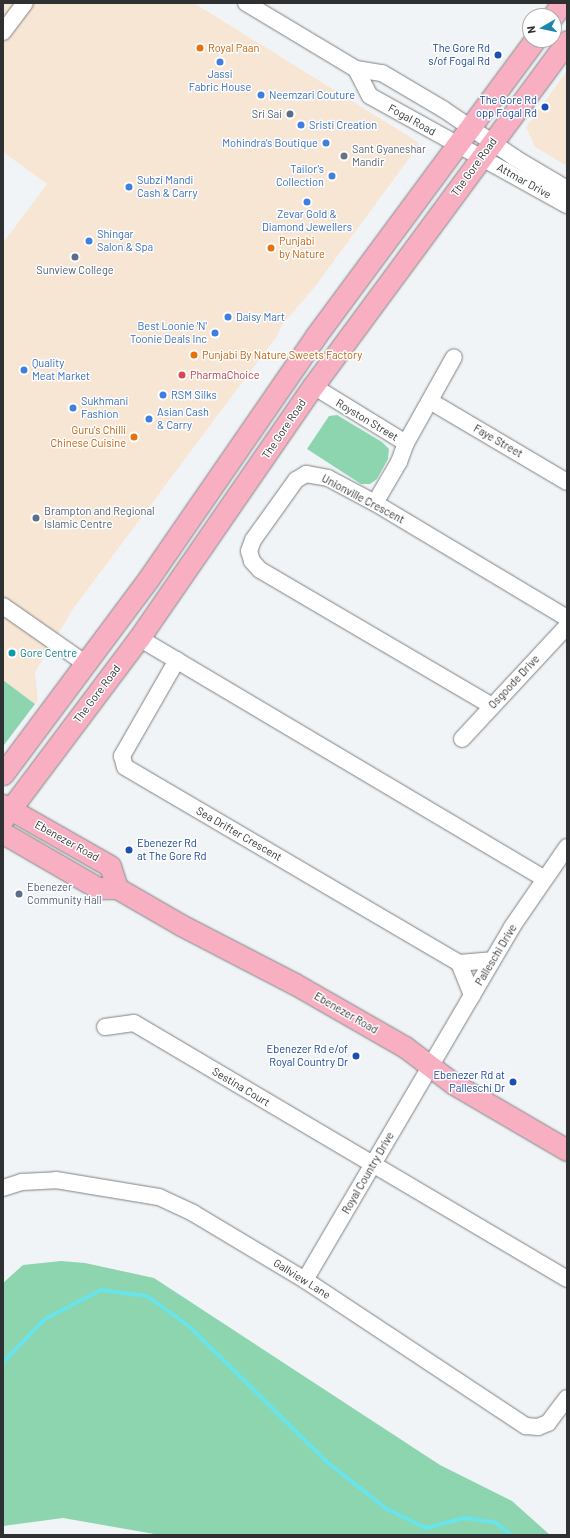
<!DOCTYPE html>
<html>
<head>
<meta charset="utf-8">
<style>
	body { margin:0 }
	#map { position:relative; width:570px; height:1538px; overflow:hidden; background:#f1f4f7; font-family:Barlow,sans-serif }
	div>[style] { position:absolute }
	.commercial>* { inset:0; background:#f8e6d5 }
	.green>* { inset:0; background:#8cd5ae }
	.stream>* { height:4px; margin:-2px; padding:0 2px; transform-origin:2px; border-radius:2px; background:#6ae4eb }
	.roads { filter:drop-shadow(0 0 1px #7f8183) drop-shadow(0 0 1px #7f8183) }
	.minor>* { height:16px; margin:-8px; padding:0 8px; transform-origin:8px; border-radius:8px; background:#fff }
	.major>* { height:21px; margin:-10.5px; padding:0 10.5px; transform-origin:10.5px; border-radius:10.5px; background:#f8afc2 }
	.dots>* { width:11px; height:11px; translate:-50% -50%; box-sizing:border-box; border:2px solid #fff; border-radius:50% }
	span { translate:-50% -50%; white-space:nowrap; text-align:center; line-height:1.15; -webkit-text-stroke:3px #fff; paint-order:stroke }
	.food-label { font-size:11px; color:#c56008 }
	.left { translate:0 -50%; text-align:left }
	.right { translate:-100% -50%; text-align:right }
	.transit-label { font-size:11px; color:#164399 }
	.shop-label { font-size:11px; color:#366cbe }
	.service-label { font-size:11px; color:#4e5e75 }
	.street-label { font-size:11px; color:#2f3031 }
	.worship-label { font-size:11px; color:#5b616d }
	.health-label { font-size:11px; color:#be3a42 }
	.culture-label { font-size:11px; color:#0d838f }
	.frame { position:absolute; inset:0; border:4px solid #2f3031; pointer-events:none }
	.north { position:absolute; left:522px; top:8px; width:40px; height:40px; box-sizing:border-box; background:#fff; border:1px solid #acacad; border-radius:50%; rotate:261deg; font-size:11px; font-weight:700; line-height:16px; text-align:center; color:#2f3031 }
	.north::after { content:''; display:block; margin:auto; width:14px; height:18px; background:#1a85ad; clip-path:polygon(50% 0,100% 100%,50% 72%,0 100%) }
</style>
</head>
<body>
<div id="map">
	<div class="commercial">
		<div style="clip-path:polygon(3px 3px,194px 3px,418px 142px,419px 145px,314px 288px,282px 325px,277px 336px,73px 609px,35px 672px,38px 701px,35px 704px,3px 680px,3px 243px,47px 184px,3px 152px)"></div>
		<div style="clip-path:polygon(567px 71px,567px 166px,535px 147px,526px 127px)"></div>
	</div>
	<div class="green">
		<div style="clip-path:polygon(337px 415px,382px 442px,389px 449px,388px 459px,377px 479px,370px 484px,361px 484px,307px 449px,329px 416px)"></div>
		<div style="clip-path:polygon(3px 680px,35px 704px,4px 745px,3px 744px)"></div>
		<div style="clip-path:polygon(61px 1261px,85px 1263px,154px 1278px,440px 1465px,512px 1501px,550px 1535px,160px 1535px,63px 1518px,3px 1526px,3px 1283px,23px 1265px)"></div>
	</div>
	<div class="stream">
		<div style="left:3px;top:1362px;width:60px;rotate:-45.7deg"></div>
		<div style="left:45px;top:1319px;width:63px;rotate:-27.4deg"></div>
		<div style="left:101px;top:1290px;width:46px;rotate:7.4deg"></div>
		<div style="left:147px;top:1296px;width:53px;rotate:35.8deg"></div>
		<div style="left:190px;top:1327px;width:194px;rotate:44.6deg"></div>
		<div style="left:328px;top:1463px;width:75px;rotate:37.9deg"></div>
		<div style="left:387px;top:1509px;width:43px;rotate:26deg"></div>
		<div style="left:426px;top:1528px;width:40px;rotate:-14.4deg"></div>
		<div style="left:465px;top:1518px;width:30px;rotate:8deg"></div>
		<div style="left:495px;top:1522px;width:21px;rotate:39deg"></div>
	</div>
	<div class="roads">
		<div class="minor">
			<div style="left:246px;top:3px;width:128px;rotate:31deg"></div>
			<div style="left:356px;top:69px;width:26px;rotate:9deg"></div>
			<div style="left:382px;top:73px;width:71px;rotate:30.5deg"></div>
			<div style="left:443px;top:109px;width:87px;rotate:34.2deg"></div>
			<div style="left:515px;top:158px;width:61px;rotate:30.8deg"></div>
			<div style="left:3px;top:32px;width:36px;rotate:-53deg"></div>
			<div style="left:356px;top:69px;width:30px;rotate:63deg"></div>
			<div style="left:370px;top:96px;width:225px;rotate:29deg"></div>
			<div style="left:313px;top:386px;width:109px;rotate:31.5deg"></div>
			<div style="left:430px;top:401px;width:159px;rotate:30.6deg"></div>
			<div style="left:375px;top:503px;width:48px;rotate:-59.7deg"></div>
			<div style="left:399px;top:462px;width:20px;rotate:-70deg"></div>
			<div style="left:406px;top:443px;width:98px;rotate:-60.8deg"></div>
			<div style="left:3px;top:606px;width:101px;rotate:34.9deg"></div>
			<div style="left:139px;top:638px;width:471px;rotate:30.7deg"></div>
			<div style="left:177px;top:660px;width:111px;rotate:119.8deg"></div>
			<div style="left:122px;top:756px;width:11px;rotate:75deg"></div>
			<div style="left:125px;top:767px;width:387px;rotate:30.4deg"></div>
			<div style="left:459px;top:963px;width:33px;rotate:-5deg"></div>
			<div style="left:492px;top:706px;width:269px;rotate:-149.6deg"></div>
			<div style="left:260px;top:570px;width:12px;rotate:-132deg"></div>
			<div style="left:252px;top:561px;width:10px;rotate:-107deg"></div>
			<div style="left:249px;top:551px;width:12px;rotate:-70deg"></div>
			<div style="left:253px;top:540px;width:74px;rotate:-54.4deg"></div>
			<div style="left:296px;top:480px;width:12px;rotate:-31deg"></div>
			<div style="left:306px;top:474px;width:22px;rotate:10deg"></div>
			<div style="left:328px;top:478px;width:53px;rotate:28deg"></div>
			<div style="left:375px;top:503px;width:224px;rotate:30.9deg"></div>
			<div style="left:462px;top:739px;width:154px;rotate:-47.1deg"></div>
			<div style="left:459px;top:963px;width:35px;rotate:68deg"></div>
			<div style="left:105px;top:1027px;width:29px;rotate:-8deg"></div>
			<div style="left:134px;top:1023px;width:503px;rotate:30.59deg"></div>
			<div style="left:3px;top:1188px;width:20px;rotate:-18deg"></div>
			<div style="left:22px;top:1182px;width:34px;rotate:-3deg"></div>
			<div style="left:56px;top:1180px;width:104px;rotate:9.4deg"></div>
			<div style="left:159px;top:1197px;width:38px;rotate:25deg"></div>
			<div style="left:193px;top:1213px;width:131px;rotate:30.9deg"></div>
			<div style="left:305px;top:1280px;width:265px;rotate:33.5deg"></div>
			<div style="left:526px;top:1426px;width:12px;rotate:5deg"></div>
			<div style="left:538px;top:1427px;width:11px;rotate:-22deg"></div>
			<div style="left:548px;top:1423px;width:31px;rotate:-53deg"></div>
			<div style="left:305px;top:1280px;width:409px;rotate:-59.6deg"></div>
			<div style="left:512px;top:927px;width:97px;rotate:-55.5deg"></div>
		</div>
		<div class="major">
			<div style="left:553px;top:16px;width:16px;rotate:-55deg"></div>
			<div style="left:3px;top:774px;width:244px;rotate:-53.3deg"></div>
			<div style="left:149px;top:578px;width:293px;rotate:-55.4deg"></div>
			<div style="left:315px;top:337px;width:370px;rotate:-53.5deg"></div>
			<div style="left:3px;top:805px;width:123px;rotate:29.7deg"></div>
			<div style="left:110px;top:866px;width:23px;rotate:72deg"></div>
			<div style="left:3px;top:819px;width:226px;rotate:-53.1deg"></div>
			<div style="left:139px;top:638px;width:306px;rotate:-55.4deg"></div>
			<div style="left:313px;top:386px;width:428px;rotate:-53.6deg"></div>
			<div style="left:3px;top:833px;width:110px;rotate:30.1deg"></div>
			<div style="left:98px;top:888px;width:19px"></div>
			<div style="left:117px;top:888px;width:74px;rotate:30deg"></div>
			<div style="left:181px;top:925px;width:128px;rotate:27.4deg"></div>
			<div style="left:295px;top:984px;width:127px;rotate:29.8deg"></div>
			<div style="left:405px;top:1047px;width:61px;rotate:37.1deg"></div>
			<div style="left:454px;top:1084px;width:131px;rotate:30.3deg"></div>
		</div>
	</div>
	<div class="dots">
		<div style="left:200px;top:48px;background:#e8710a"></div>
		<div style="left:498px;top:55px;background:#1a4fb4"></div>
		<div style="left:220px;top:62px;background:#3f7fe0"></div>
		<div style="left:261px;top:95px;background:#3f7fe0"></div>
		<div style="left:545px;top:107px;background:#1a4fb4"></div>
		<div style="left:290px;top:114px;background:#5c6f8a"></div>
		<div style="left:301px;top:125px;background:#3f7fe0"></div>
		<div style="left:326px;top:143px;background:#3f7fe0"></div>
		<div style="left:344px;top:156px;background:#6b7280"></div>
		<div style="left:332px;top:176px;background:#3f7fe0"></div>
		<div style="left:129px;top:187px;background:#3f7fe0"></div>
		<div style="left:307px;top:202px;background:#3f7fe0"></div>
		<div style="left:89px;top:241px;background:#3f7fe0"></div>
		<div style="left:271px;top:248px;background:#e8710a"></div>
		<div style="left:75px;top:257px;background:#5c6f8a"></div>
		<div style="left:228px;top:317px;background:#3f7fe0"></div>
		<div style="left:215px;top:333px;background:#3f7fe0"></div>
		<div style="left:194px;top:355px;background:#e8710a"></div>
		<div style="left:24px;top:370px;background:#3f7fe0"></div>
		<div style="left:182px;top:375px;background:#e0444e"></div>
		<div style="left:163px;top:395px;background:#3f7fe0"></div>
		<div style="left:73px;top:408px;background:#3f7fe0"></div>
		<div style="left:149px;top:419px;background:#3f7fe0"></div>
		<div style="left:134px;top:437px;background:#e8710a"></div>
		<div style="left:36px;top:518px;background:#5c6f8a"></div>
		<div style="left:12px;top:653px;background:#0f9aa8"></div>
		<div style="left:129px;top:850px;background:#1a4fb4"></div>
		<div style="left:19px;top:894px;background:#5c6f8a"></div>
		<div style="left:356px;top:1056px;background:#1a4fb4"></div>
		<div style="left:513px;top:1082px;background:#1a4fb4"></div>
	</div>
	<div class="food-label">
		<span class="left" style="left:208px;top:48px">Royal Paan</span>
		<span class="left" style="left:279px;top:248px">Punjabi<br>by Nature</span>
		<span class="left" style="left:202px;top:355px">Punjabi By Nature Sweets Factory</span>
		<span class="right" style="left:126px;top:437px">Guru's Chilli<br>Chinese Cuisine</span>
	</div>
	<div class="transit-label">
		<span class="right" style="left:490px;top:55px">The Gore Rd<br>s/of Fogal Rd</span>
		<span class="right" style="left:537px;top:107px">The Gore Rd<br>opp Fogal Rd</span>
		<span class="left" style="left:137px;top:850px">Ebenezer Rd<br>at The Gore Rd</span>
		<span class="right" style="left:348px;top:1056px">Ebenezer Rd e/of<br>Royal Country Dr</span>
		<span class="right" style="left:505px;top:1082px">Ebenezer Rd at<br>Palleschi Dr</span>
	</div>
	<div class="shop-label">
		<span style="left:220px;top:81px">Jassi<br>Fabric House</span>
		<span class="left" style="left:269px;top:95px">Neemzari Couture</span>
		<span class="left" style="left:309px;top:125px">Sristi Creation</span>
		<span class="right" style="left:318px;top:143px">Mohindra's Boutique</span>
		<span class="right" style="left:324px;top:176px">Tailor's<br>Collection</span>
		<span class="left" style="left:137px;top:187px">Subzi Mandi<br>Cash &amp; Carry</span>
		<span style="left:307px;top:221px">Zevar Gold &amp;<br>Diamond Jewellers</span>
		<span class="left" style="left:97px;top:241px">Shingar<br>Salon &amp; Spa</span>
		<span class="left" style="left:236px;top:317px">Daisy Mart</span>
		<span class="right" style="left:207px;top:333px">Best Loonie 'N'<br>Toonie Deals Inc</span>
		<span class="left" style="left:32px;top:370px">Quality<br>Meat Market</span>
		<span class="left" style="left:171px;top:395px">RSM Silks</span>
		<span class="left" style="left:81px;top:408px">Sukhmani<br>Fashion</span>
		<span class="left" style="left:157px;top:419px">Asian Cash<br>&amp; Carry</span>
	</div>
	<div class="service-label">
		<span class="right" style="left:282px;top:114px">Sri Sai</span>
		<span style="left:75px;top:270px">Sunview College</span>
		<span class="left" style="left:44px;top:518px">Brampton and Regional<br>Islamic Centre</span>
		<span class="left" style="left:27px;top:894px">Ebenezer<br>Community Hall</span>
	</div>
	<div class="street-label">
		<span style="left:412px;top:120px;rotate:29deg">Fogal Road</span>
		<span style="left:474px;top:167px;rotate:-54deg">The Gore Road</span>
		<span style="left:524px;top:181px;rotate:29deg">Attmar Drive</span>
		<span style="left:367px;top:420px;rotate:31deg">Royston Street</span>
		<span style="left:284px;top:429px;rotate:-56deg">The Gore Road</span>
		<span style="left:498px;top:441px;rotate:30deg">Faye Street</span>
		<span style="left:363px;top:499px;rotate:28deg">Unionville Crescent</span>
		<span style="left:514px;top:682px;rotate:-47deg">Osgoode Drive</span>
		<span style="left:97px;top:694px;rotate:-53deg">The Gore Road</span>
		<span style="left:239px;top:834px;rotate:30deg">Sea Drifter Crescent</span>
		<span style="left:67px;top:841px;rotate:29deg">Ebenezer Road</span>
		<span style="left:496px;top:955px;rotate:-59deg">Palleschi Drive</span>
		<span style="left:346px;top:1013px;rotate:30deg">Ebenezer Road</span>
		<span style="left:241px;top:1087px;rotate:31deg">Sestina Court</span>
		<span style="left:368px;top:1173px;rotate:-60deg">Royal Country Drive</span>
		<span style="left:302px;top:1279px;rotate:32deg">Gallview Lane</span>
	</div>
	<div class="worship-label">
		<span class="left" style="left:352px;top:156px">Sant Gyaneshar<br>Mandir</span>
	</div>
	<div class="health-label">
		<span class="left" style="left:190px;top:375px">PharmaChoice</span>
	</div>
	<div class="culture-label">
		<span class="left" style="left:20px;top:653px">Gore Centre</span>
	</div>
	<div class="frame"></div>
	<div class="north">N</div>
</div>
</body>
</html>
